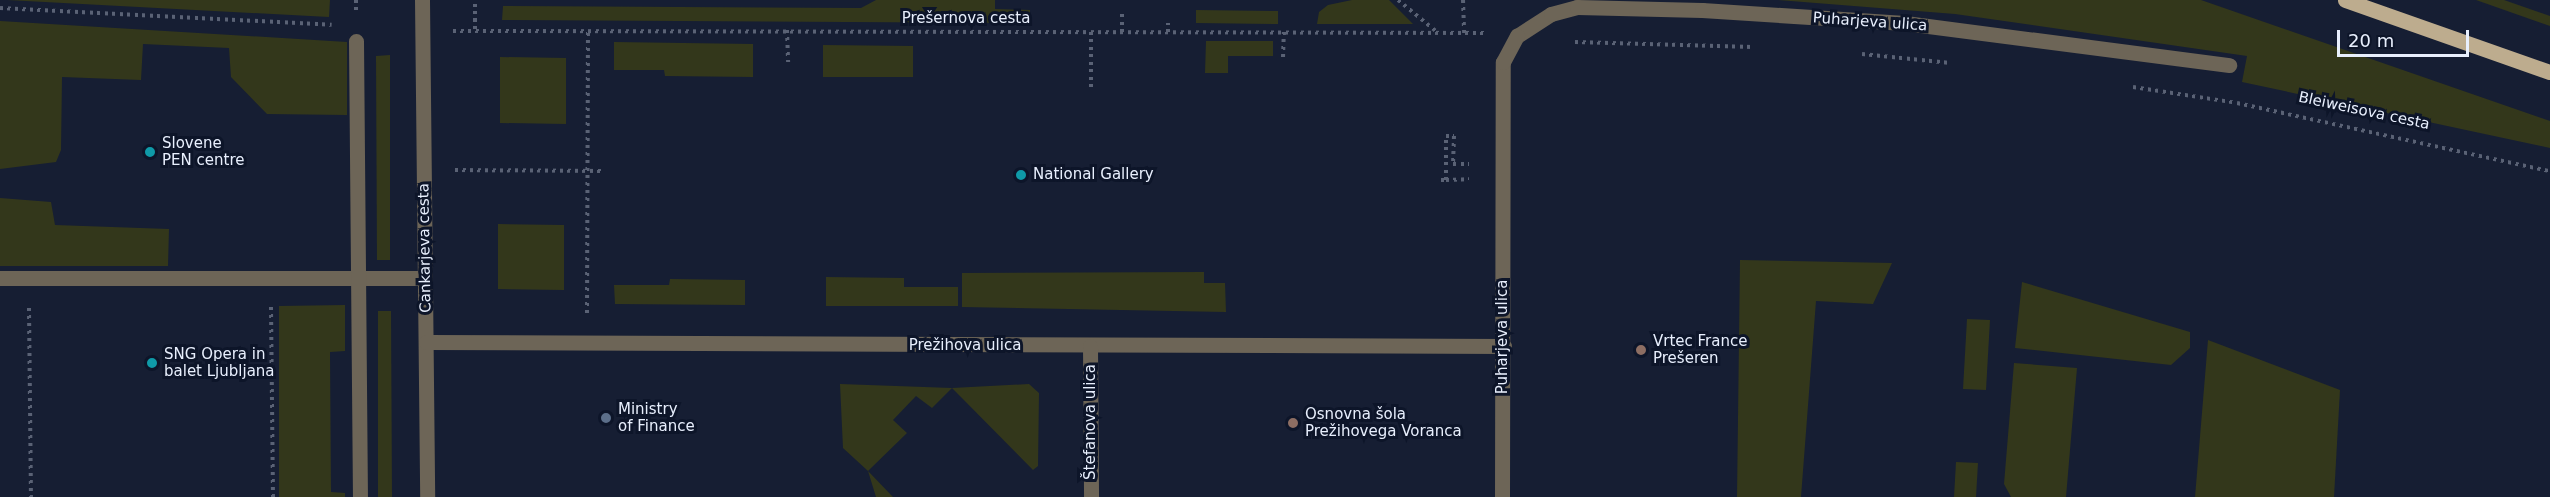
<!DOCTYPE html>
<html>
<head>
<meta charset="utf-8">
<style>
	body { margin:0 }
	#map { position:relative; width:2550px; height:497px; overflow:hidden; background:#161e33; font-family:"DejaVu Sans",sans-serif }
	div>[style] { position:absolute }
	.green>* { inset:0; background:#33371b }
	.path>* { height:4px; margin-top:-2px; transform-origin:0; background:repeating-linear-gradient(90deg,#5a6275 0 3px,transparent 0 7.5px) }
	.lane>* { height:15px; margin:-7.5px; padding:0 7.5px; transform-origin:7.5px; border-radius:7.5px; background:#6d6557 }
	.street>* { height:15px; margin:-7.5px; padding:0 7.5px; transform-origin:7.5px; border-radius:7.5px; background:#6d6557 }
	.primary>* { height:15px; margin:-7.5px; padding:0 7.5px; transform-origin:7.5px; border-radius:7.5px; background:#bdac8e }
	.dots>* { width:16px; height:16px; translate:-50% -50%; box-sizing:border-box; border:3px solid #0d1529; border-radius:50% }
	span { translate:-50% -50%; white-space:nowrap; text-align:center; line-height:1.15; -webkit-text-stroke:6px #0d1529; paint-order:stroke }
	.street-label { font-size:15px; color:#e8effd }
	.poi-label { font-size:15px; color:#e8effd }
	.left { translate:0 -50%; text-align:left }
	.scale { position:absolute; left:2337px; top:30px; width:132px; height:27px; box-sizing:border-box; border:3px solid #e8effd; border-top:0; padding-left:8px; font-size:18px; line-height:21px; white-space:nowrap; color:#e8effd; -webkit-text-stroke:4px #0d1529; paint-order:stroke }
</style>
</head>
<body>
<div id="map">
	<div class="green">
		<div style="clip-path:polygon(7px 0,330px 0,329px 17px)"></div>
		<div style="clip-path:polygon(876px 0,995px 0,995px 9px,1030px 10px,1030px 23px,502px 20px,503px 6px,861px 8px)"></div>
		<div style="clip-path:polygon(1352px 0,1389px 0,1413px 24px,1317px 24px,1319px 12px,1328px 5px)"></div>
		<div style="clip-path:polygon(1778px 0,2201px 0,2550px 121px,2550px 148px,2242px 82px,2247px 56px,1955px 14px)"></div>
		<div style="clip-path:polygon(2476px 0,2504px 0,2550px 16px,2550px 26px)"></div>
		<div style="clip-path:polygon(1196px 10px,1278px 11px,1278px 24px,1196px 23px)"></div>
		<div style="clip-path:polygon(0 21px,347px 42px,347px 115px,267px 114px,231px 77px,229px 48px,143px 44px,141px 80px,62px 77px,61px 150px,56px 162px,0 169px)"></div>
		<div style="clip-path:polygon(1206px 41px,1273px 41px,1273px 56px,1228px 56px,1228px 73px,1205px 73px)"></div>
		<div style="clip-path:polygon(614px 42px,753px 44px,753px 77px,665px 76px,664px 70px,614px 70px)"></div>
		<div style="clip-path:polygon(823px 45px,913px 46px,913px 77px,823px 77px)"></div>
		<div style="clip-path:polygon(390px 55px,390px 260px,377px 260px,376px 56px)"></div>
		<div style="clip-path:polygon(500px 57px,566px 58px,566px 124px,500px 123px)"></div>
		<div style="clip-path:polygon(0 198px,51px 202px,55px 225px,169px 229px,168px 266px,0 266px)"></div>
		<div style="clip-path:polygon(498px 224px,564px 225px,564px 290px,498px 289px)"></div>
		<div style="clip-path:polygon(1740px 260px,1892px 263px,1873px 304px,1816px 301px,1801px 497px,1737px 497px)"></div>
		<div style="clip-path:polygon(1204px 272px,1204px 283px,1225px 283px,1226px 312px,962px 307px,962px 273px)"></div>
		<div style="clip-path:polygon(826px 277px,904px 278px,904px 287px,958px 287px,958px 306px,826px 306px)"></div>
		<div style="clip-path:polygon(670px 279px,745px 280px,745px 305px,615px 304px,614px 285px,669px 285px)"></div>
		<div style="clip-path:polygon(2022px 282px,2190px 332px,2190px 348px,2171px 365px,2015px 348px)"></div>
		<div style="clip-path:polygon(345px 305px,345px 351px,330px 352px,331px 492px,345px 493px,345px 497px,279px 497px,279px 306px)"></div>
		<div style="clip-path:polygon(378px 311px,391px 311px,392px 497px,378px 497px)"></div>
		<div style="clip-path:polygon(1967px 319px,1990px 320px,1986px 390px,1963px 389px)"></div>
		<div style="clip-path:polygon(2208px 340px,2340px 390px,2334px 497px,2195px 497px)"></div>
		<div style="clip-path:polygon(2014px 363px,2077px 368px,2066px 497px,2011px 497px,2004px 484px)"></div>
		<div style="clip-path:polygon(840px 384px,952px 388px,1029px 384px,1039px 393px,1038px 466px,1033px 470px,952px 388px,932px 408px,916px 396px,893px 420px,907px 433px,868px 471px,893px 497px,876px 497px,868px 471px,843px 448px)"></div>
		<div style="clip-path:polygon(1956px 462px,1978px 463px,1976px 497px,1954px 497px)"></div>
	</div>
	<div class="path">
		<div style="left:356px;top:0;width:11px;rotate:90deg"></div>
		<div style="left:1398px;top:0;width:50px;rotate:39.4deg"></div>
		<div style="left:1463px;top:0;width:33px;rotate:88deg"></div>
		<div style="left:0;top:8px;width:332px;rotate:2.9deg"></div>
		<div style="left:475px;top:29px;width:29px;rotate:-90deg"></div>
		<div style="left:787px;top:30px;width:32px;rotate:88deg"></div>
		<div style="left:453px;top:31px;width:1031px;rotate:0.11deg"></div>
		<div style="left:1091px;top:32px;width:55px;rotate:90deg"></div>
		<div style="left:1122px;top:32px;width:22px;rotate:-90deg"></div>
		<div style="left:1168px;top:32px;width:9px;rotate:-90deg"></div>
		<div style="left:1575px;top:42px;width:178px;rotate:1.6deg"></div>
		<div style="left:1862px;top:54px;width:89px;rotate:5.8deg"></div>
		<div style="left:1283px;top:57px;width:25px;rotate:-88deg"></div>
		<div style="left:2133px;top:87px;width:105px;rotate:8.7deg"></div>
		<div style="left:2237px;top:103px;width:320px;rotate:12.3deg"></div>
		<div style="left:455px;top:170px;width:147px;rotate:0.4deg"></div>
		<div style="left:1441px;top:180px;width:5px"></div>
		<div style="left:1446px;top:180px;width:44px;rotate:-90deg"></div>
		<div style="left:1446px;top:136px;width:8px"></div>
		<div style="left:1454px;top:136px;width:28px;rotate:92deg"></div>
		<div style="left:1453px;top:164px;width:16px"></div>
		<div style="left:1446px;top:180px;width:23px;rotate:-2deg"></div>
		<div style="left:271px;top:307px;width:190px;rotate:89.4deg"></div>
		<div style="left:29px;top:308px;width:189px;rotate:89.4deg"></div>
		<div style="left:587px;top:313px;width:284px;rotate:-89.8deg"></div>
	</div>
	<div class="lane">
		<div style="left:1517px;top:36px;width:40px;rotate:-32.9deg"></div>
		<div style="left:1551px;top:14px;width:27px;rotate:-15deg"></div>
		<div style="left:1577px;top:7px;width:125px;rotate:1.4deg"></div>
		<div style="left:1702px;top:10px;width:203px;rotate:3.7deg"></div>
		<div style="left:1905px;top:23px;width:327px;rotate:7.4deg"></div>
		<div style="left:0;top:278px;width:425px"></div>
	</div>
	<div class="street">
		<div style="left:422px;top:0;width:497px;rotate:89.4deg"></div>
		<div style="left:356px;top:41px;width:456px;rotate:89.5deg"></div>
		<div style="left:426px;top:342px;width:1078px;rotate:0.21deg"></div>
		<div style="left:1090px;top:346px;width:151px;rotate:89.6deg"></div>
		<div style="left:1502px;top:497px;width:435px;rotate:-89.9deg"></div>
		<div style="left:1503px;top:62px;width:30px;rotate:-62deg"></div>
	</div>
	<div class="primary">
		<div style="left:2345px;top:0;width:217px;rotate:19.4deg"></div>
	</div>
	<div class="dots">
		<div style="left:150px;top:152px;background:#0f9aa8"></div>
		<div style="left:1021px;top:175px;background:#0f9aa8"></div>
		<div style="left:1641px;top:350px;background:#8d6e63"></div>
		<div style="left:152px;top:363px;background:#0f9aa8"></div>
		<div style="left:606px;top:418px;background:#5c6f8a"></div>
		<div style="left:1293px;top:423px;background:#8d6e63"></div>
	</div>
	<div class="street-label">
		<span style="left:966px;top:19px">Prešernova cesta</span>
		<span style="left:1870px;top:22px;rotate:4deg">Puharjeva ulica</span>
		<span style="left:2364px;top:111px;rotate:12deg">Bleiweisova cesta</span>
		<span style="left:425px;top:248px;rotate:-91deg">Cankarjeva cesta</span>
		<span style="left:1503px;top:337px;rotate:-90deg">Puharjeva ulica</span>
		<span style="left:965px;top:346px">Prežihova ulica</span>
		<span style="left:1091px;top:422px;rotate:-90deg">Štefanova ulica</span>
	</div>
	<div class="poi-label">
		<span class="left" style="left:162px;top:152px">Slovene<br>PEN centre</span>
		<span class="left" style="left:1033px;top:175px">National Gallery</span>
		<span class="left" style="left:1653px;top:350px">Vrtec France<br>Prešeren</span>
		<span class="left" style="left:164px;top:363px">SNG Opera in<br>balet Ljubljana</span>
		<span class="left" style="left:618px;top:418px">Ministry<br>of Finance</span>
		<span class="left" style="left:1305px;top:423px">Osnovna šola<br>Prežihovega Voranca</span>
	</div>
	<div class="scale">20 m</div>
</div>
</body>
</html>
